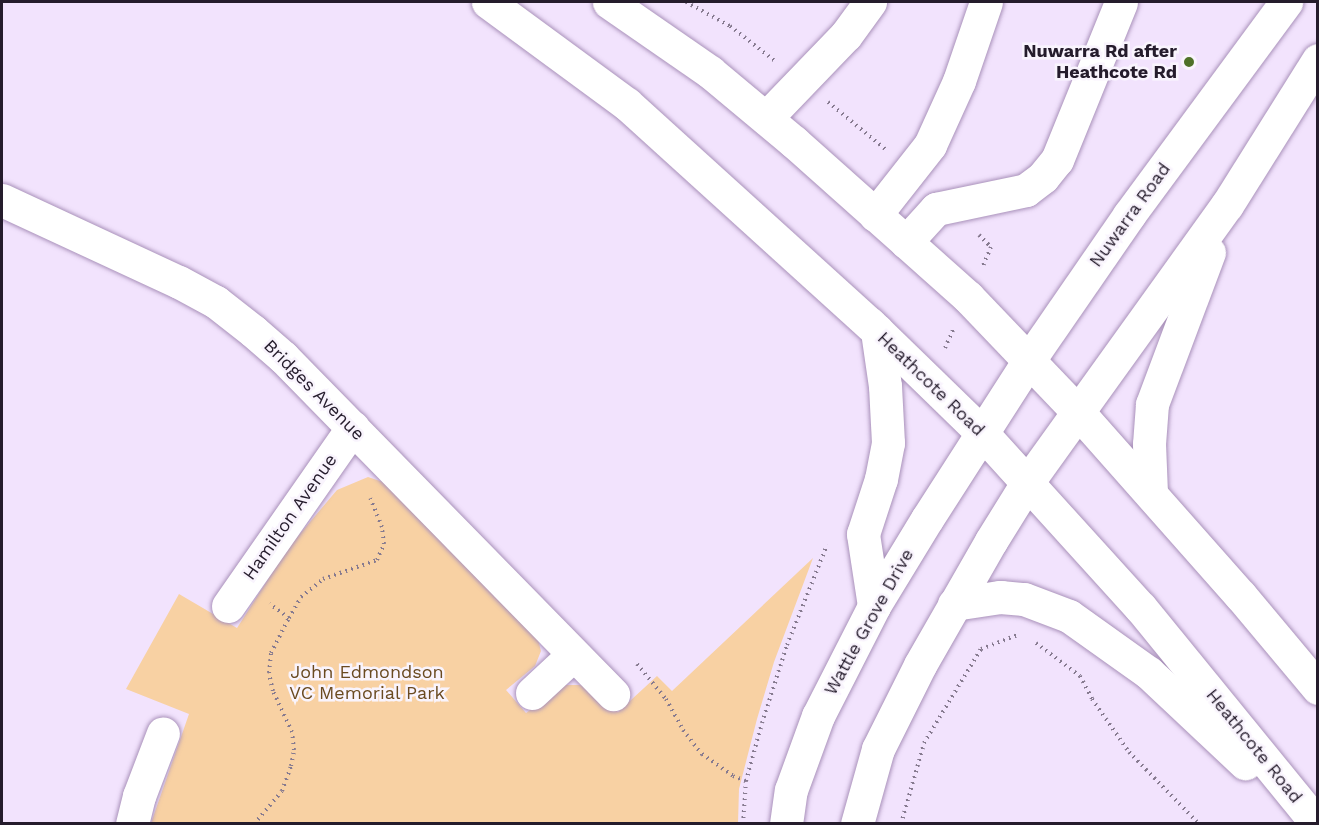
<!DOCTYPE html>
<html>
<head>
<meta charset="utf-8">
<style>
	body { margin:0 }
	#map { position:relative; width:1319px; height:825px; overflow:hidden; background:#f2e3fd; font-family:"Work Sans",sans-serif }
	div>[style] { position:absolute }
	.green>* { inset:0; background:#f8d1a3 }
	.path>* { height:4px; margin-top:-2px; transform-origin:0; background:repeating-linear-gradient(90deg,#867a8f 0 1.5px,transparent 0 6px) }
	.roads { filter:drop-shadow(0 0 2px #a991ba) drop-shadow(0 0 2px #a991ba) }
	.minor>* { height:33px; margin:-16.5px; padding:0 16.5px; transform-origin:16.5px; border-radius:16.5px; background:#fff }
	.major>* { height:33px; margin:-16.5px; padding:0 16.5px; transform-origin:16.5px; border-radius:16.5px; background:#fff }
	.dots>* { width:16px; height:16px; translate:-50% -50%; box-sizing:border-box; border:3px solid #f9f4fd; border-radius:50% }
	span { translate:-50% -50%; white-space:nowrap; text-align:center; line-height:1.15; -webkit-text-stroke:5px #f9f4fd; paint-order:stroke }
	.poi-label { font-size:18px; color:#251c2c; font-weight:700 }
	.right { translate:-100% -50%; text-align:right }
	.street-label { font-size:18px; color:#251c2c }
	.park-label { font-size:18px; color:#6a4a20 }
	.frame { position:absolute; inset:0; border:3px solid #251c2c; pointer-events:none }
</style>
</head>
<body>
<div id="map">
	<div class="green">
		<div style="clip-path:polygon(368px 477px,395px 486px,536px 632px,541px 651px,535px 666px,506px 690px,526px 713px,565px 685px,580px 685px,597px 691px,618px 712px,657px 676px,672px 691px,813px 558px,774px 662px,757px 719px,739px 789px,738px 823px,151px 823px,189px 714px,126px 689px,179px 594px,237px 628px,288px 548px,337px 490px)"></div>
	</div>
	<div class="path">
		<div style="left:686px;top:2px;width:50px;rotate:28.6deg"></div>
		<div style="left:730px;top:26px;width:57px;rotate:37.9deg"></div>
		<div style="left:828px;top:102px;width:74px;rotate:39.5deg"></div>
		<div style="left:979px;top:235px;width:17px;rotate:45deg"></div>
		<div style="left:991px;top:247px;width:21px;rotate:113deg"></div>
		<div style="left:945px;top:348px;width:20px;rotate:-66deg"></div>
		<div style="left:289px;top:618px;width:24px;rotate:-60deg"></div>
		<div style="left:301px;top:597px;width:28px;rotate:-39deg"></div>
		<div style="left:323px;top:579px;width:57px;rotate:-19.4deg"></div>
		<div style="left:377px;top:560px;width:17px;rotate:-66deg"></div>
		<div style="left:384px;top:544px;width:17px;rotate:-97deg"></div>
		<div style="left:382px;top:527px;width:31px;rotate:-112deg"></div>
		<div style="left:1036px;top:643px;width:55px;rotate:36.9deg"></div>
		<div style="left:1080px;top:676px;width:26px;rotate:62deg"></div>
		<div style="left:1092px;top:699px;width:65px;rotate:55.1deg"></div>
		<div style="left:1129px;top:752px;width:100px;rotate:45.8deg"></div>
		<div style="left:637px;top:664px;width:45px;rotate:50.4deg"></div>
		<div style="left:666px;top:699px;width:35px;rotate:61deg"></div>
		<div style="left:683px;top:730px;width:31px;rotate:52deg"></div>
		<div style="left:702px;top:754px;width:38px;rotate:35deg"></div>
		<div style="left:733px;top:776px;width:14px;rotate:21deg"></div>
		<div style="left:254px;top:824px;width:43px;rotate:-49.7deg"></div>
		<div style="left:282px;top:791px;width:27px;rotate:-70deg"></div>
		<div style="left:291px;top:766px;width:16px;rotate:-79deg"></div>
		<div style="left:294px;top:750px;width:18px;rotate:-96deg"></div>
		<div style="left:292px;top:732px;width:45px;rotate:-114.9deg"></div>
		<div style="left:273px;top:691px;width:18px;rotate:-103deg"></div>
		<div style="left:269px;top:673px;width:20px;rotate:-84deg"></div>
		<div style="left:271px;top:653px;width:39px;rotate:-63deg"></div>
		<div style="left:289px;top:618px;width:24px;rotate:-144deg"></div>
		<div style="left:743px;top:824px;width:43px;rotate:-86deg"></div>
		<div style="left:746px;top:781px;width:60px;rotate:-74.6deg"></div>
		<div style="left:762px;top:723px;width:82px;rotate:-72.2deg"></div>
		<div style="left:787px;top:645px;width:108px;rotate:-68.2deg"></div>
		<div style="left:901px;top:824px;width:84px;rotate:-74.1deg"></div>
		<div style="left:924px;top:743px;width:110px;rotate:-58.8deg"></div>
		<div style="left:981px;top:649px;width:40px;rotate:-21deg"></div>
	</div>
	<div class="roads">
		<div class="minor">
			<div style="left:766px;top:118px;width:115px;rotate:-46.1deg"></div>
			<div style="left:846px;top:35px;width:41px;rotate:-54deg"></div>
			<div style="left:2px;top:200px;width:195px;rotate:24.9deg"></div>
			<div style="left:179px;top:282px;width:42px;rotate:28.4deg"></div>
			<div style="left:216px;top:302px;width:47px;rotate:38.1deg"></div>
			<div style="left:253px;top:331px;width:40px;rotate:41deg"></div>
			<div style="left:283px;top:357px;width:472px;rotate:45.6deg"></div>
			<div style="left:875px;top:215px;width:89px;rotate:-51.8deg"></div>
			<div style="left:930px;top:145px;width:70px;rotate:-65.6deg"></div>
			<div style="left:959px;top:81px;width:83px;rotate:-71.1deg"></div>
			<div style="left:906px;top:242px;width:45px;rotate:-47.7deg"></div>
			<div style="left:936px;top:209px;width:92px;rotate:-11.9deg"></div>
			<div style="left:1026px;top:190px;width:21px;rotate:-37deg"></div>
			<div style="left:1043px;top:177px;width:22px;rotate:-51deg"></div>
			<div style="left:1057px;top:160px;width:170px;rotate:-67.9deg"></div>
			<div style="left:228px;top:606px;width:218px;rotate:-55.1deg"></div>
			<div style="left:532px;top:693px;width:56px;rotate:-42.8deg"></div>
			<div style="left:132px;top:824px;width:29px;rotate:-76deg"></div>
			<div style="left:139px;top:796px;width:67px;rotate:-69.1deg"></div>
		</div>
		<div class="major">
			<div style="left:488px;top:2px;width:172px;rotate:36.3deg"></div>
			<div style="left:627px;top:104px;width:328px;rotate:42.2deg"></div>
			<div style="left:870px;top:324px;width:158px;rotate:44.2deg"></div>
			<div style="left:983px;top:434px;width:235px;rotate:47.8deg"></div>
			<div style="left:1141px;top:608px;width:279px;rotate:50.8deg"></div>
			<div style="left:609px;top:2px;width:123px;rotate:34.7deg"></div>
			<div style="left:710px;top:72px;width:109px;rotate:39.8deg"></div>
			<div style="left:794px;top:142px;width:233px;rotate:41.7deg"></div>
			<div style="left:968px;top:297px;width:159px;rotate:46.3deg"></div>
			<div style="left:1078px;top:412px;width:246px;rotate:48.5deg"></div>
			<div style="left:1241px;top:596px;width:120px;rotate:50.1deg"></div>
			<div style="left:1151px;top:493px;width:49px;rotate:-92.3deg"></div>
			<div style="left:1149px;top:444px;width:40px;rotate:-85.7deg"></div>
			<div style="left:1152px;top:404px;width:162px;rotate:-69.4deg"></div>
			<div style="left:954px;top:604px;width:47px;rotate:-8.7deg"></div>
			<div style="left:1000px;top:597px;width:24px;rotate:5deg"></div>
			<div style="left:1024px;top:599px;width:48px;rotate:20.7deg"></div>
			<div style="left:1069px;top:616px;width:98px;rotate:35.5deg"></div>
			<div style="left:1149px;top:673px;width:132px;rotate:43.2deg"></div>
			<div style="left:874px;top:606px;width:73px;rotate:-98.7deg"></div>
			<div style="left:863px;top:534px;width:58px;rotate:-71.9deg"></div>
			<div style="left:881px;top:479px;width:37px;rotate:-79deg"></div>
			<div style="left:888px;top:443px;width:57px;rotate:-93deg"></div>
			<div style="left:885px;top:386px;width:56px;rotate:-98.3deg"></div>
			<div style="left:786px;top:824px;width:34px;rotate:-82deg"></div>
			<div style="left:791px;top:790px;width:79px;rotate:-70deg"></div>
			<div style="left:818px;top:716px;width:123px;rotate:-63deg"></div>
			<div style="left:874px;top:606px;width:102px;rotate:-58.7deg"></div>
			<div style="left:927px;top:519px;width:189px;rotate:-57.3deg"></div>
			<div style="left:1029px;top:360px;width:176px;rotate:-55.4deg"></div>
			<div style="left:1129px;top:215px;width:265px;rotate:-53.6deg"></div>
			<div style="left:857px;top:824px;width:78px;rotate:-74.4deg"></div>
			<div style="left:878px;top:749px;width:94px;rotate:-63.4deg"></div>
			<div style="left:920px;top:665px;width:143px;rotate:-60.2deg"></div>
			<div style="left:991px;top:541px;width:68px;rotate:-58.2deg"></div>
			<div style="left:1027px;top:483px;width:342px;rotate:-54.3deg"></div>
			<div style="left:1227px;top:205px;width:171px;rotate:-57.9deg"></div>
		</div>
	</div>
	<div class="dots">
		<div style="left:1189px;top:62px;background:#4f7129"></div>
	</div>
	<div class="poi-label">
		<span class="right" style="left:1177px;top:62px">Nuwarra Rd after<br>Heathcote Rd</span>
	</div>
	<div class="street-label">
		<span style="left:1130px;top:215px;rotate:-54deg">Nuwarra Road</span>
		<span style="left:931px;top:384px;rotate:44deg">Heathcote Road</span>
		<span style="left:314px;top:390px;rotate:45deg">Bridges Avenue</span>
		<span style="left:290px;top:517px;rotate:-55deg">Hamilton Avenue</span>
		<span style="left:869px;top:622px;rotate:-61deg">Wattle Grove Drive</span>
		<span style="left:1254px;top:746px;rotate:51deg">Heathcote Road</span>
	</div>
	<div class="park-label">
		<span style="left:367px;top:683px">John Edmondson<br>VC Memorial Park</span>
	</div>
	<div class="frame"></div>
</div>
</body>
</html>
